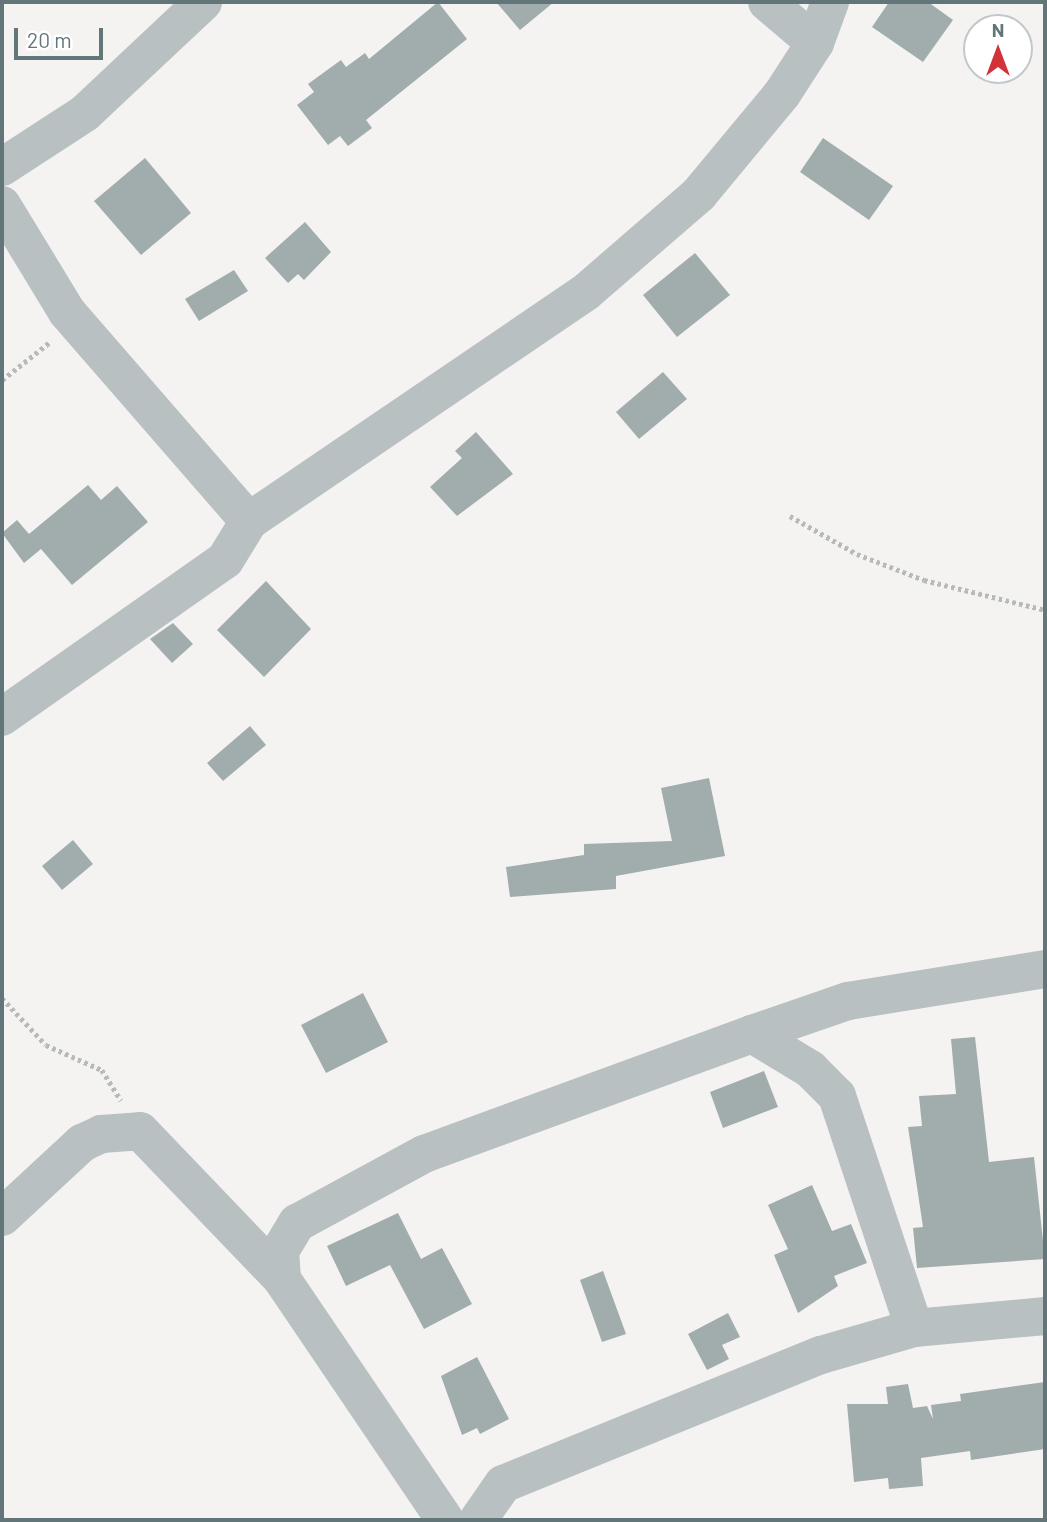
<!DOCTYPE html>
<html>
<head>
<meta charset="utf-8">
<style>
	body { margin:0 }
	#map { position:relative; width:1047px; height:1522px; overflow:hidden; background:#f4f3f1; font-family:Barlow,sans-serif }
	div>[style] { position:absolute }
	.building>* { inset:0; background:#a1acad }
	.path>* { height:4.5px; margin-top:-2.25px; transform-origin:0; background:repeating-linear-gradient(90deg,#b6babb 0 3.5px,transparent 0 7px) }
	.minor>* { height:38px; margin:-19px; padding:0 19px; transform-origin:19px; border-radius:19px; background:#b9c0c1 }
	span { translate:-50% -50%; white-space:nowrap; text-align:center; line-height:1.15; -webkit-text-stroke:7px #fff; paint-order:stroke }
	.frame { position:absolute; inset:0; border:4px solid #62767a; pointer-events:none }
	.north { position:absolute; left:963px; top:14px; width:70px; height:70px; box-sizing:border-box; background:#fff; border:2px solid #c0c8ca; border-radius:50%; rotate:0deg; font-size:19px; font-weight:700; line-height:28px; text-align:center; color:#62767a }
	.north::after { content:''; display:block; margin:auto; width:24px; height:32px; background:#d33239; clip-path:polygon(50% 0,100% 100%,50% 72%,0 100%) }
	.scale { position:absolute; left:14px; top:28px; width:89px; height:32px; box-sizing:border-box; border:4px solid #62767a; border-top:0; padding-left:9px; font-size:21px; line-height:24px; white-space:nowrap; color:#62767a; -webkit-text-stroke:5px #fff; paint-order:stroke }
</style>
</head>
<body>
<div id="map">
	<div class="building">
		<div style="clip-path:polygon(438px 2px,467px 39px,366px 120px,372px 128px,348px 146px,340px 136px,328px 145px,297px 105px,314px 92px,308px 84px,341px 60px,346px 67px,365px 53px,369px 59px)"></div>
		<div style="clip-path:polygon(496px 2px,554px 2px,520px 30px)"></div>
		<div style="clip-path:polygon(889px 2px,928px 2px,953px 20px,923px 62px,872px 27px)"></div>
		<div style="clip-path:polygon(823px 138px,893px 186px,869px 220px,800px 172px)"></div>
		<div style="clip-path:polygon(145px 158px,191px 213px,141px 255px,94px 201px)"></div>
		<div style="clip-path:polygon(305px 222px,331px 252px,304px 280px,298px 274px,288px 283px,265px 258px)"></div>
		<div style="clip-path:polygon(695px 253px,730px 295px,677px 337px,643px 295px)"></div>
		<div style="clip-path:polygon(234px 270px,248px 291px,199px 321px,185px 299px)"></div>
		<div style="clip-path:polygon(663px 372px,687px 399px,639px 439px,616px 412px)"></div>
		<div style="clip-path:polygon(476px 432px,513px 474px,457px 516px,430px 487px,462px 458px,455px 451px)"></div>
		<div style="clip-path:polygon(88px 485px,101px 500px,117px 486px,148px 522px,72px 585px,41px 549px,24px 563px,2px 533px,17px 520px,29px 534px)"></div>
		<div style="clip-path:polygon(266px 581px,311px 629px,264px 677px,217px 630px)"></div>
		<div style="clip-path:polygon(173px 623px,193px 644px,172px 663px,150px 639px)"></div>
		<div style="clip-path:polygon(250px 726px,266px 745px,223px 781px,207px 763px)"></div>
		<div style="clip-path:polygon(709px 778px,725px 856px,616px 876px,616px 889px,510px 897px,506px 867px,584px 855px,584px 844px,672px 841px,661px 788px)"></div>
		<div style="clip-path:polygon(73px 840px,93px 864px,62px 890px,42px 866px)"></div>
		<div style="clip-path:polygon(363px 993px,388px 1042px,326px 1073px,301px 1025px)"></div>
		<div style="clip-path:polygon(975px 1037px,989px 1162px,1034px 1157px,1045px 1259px,917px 1268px,913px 1228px,923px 1227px,908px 1127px,922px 1126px,919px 1096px,956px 1094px,951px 1039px)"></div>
		<div style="clip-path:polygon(764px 1071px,778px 1107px,723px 1128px,710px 1092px)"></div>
		<div style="clip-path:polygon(812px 1185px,832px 1231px,851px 1224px,867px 1263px,834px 1276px,838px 1286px,798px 1313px,774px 1255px,788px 1249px,768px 1205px)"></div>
		<div style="clip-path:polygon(398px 1213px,421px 1259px,442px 1248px,472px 1304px,424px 1329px,390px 1265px,346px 1286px,327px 1246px)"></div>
		<div style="clip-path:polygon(603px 1271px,626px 1334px,602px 1342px,580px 1280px)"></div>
		<div style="clip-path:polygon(728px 1313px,740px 1337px,722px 1345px,729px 1359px,707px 1370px,688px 1334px)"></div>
		<div style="clip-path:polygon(477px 1357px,509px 1419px,480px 1434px,477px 1428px,462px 1435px,441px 1376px)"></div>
		<div style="clip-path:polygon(1045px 1382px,1045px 1449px,971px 1460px,970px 1451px,921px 1458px,923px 1486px,889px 1489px,888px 1478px,854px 1482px,847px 1404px,888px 1404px,886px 1387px,908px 1384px,913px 1408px,927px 1406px,933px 1419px,931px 1405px,961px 1401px,960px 1394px)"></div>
	</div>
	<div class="path">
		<div style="left:2px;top:380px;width:61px;rotate:-38.4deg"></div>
		<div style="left:790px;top:516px;width:77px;rotate:29.6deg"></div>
		<div style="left:857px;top:554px;width:72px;rotate:21.2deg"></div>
		<div style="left:924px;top:580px;width:125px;rotate:13.9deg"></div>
		<div style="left:2px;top:998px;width:64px;rotate:46.9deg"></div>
		<div style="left:46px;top:1045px;width:61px;rotate:24.1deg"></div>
		<div style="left:102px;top:1070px;width:36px;rotate:58deg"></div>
	</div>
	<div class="minor">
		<div style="left:767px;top:2px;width:63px;rotate:40.5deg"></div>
		<div style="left:2px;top:167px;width:99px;rotate:-33deg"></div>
		<div style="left:85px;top:113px;width:162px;rotate:-43.2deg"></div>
		<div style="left:2px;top:205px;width:125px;rotate:58.7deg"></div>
		<div style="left:67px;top:312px;width:277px;rotate:49deg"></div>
		<div style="left:249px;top:521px;width:46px;rotate:121.6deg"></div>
		<div style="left:225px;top:560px;width:273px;rotate:144.9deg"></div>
		<div style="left:249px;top:521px;width:407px;rotate:-34.2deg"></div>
		<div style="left:586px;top:292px;width:150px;rotate:-40.9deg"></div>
		<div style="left:699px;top:194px;width:130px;rotate:-50.3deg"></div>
		<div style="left:782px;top:94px;width:61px;rotate:-57.1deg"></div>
		<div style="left:815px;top:43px;width:44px;rotate:-69.9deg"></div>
		<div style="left:752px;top:1034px;width:68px;rotate:31.1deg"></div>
		<div style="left:810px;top:1069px;width:38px;rotate:45deg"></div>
		<div style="left:837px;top:1096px;width:244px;rotate:71.6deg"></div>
		<div style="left:2px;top:1217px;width:109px;rotate:-42.8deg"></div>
		<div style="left:82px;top:1143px;width:21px;rotate:-25deg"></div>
		<div style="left:101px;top:1134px;width:39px;rotate:-4deg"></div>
		<div style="left:140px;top:1131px;width:205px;rotate:46.2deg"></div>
		<div style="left:445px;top:1520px;width:291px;rotate:-124.1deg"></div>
		<div style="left:282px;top:1279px;width:28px;rotate:-94deg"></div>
		<div style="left:280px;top:1251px;width:33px;rotate:-59deg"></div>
		<div style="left:297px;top:1223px;width:145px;rotate:-28.5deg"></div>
		<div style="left:424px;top:1154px;width:349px;rotate:-20.1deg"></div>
		<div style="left:752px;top:1034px;width:102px;rotate:-19deg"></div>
		<div style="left:848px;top:1001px;width:200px;rotate:-9.2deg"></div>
		<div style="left:478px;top:1520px;width:44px;rotate:-55.2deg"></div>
		<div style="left:503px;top:1484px;width:343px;rotate:-22.1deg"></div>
		<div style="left:821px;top:1355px;width:97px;rotate:-16.2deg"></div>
		<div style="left:914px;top:1328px;width:132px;rotate:-5.2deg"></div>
	</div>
	<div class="frame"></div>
	<div class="north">N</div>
	<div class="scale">20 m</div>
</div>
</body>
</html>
